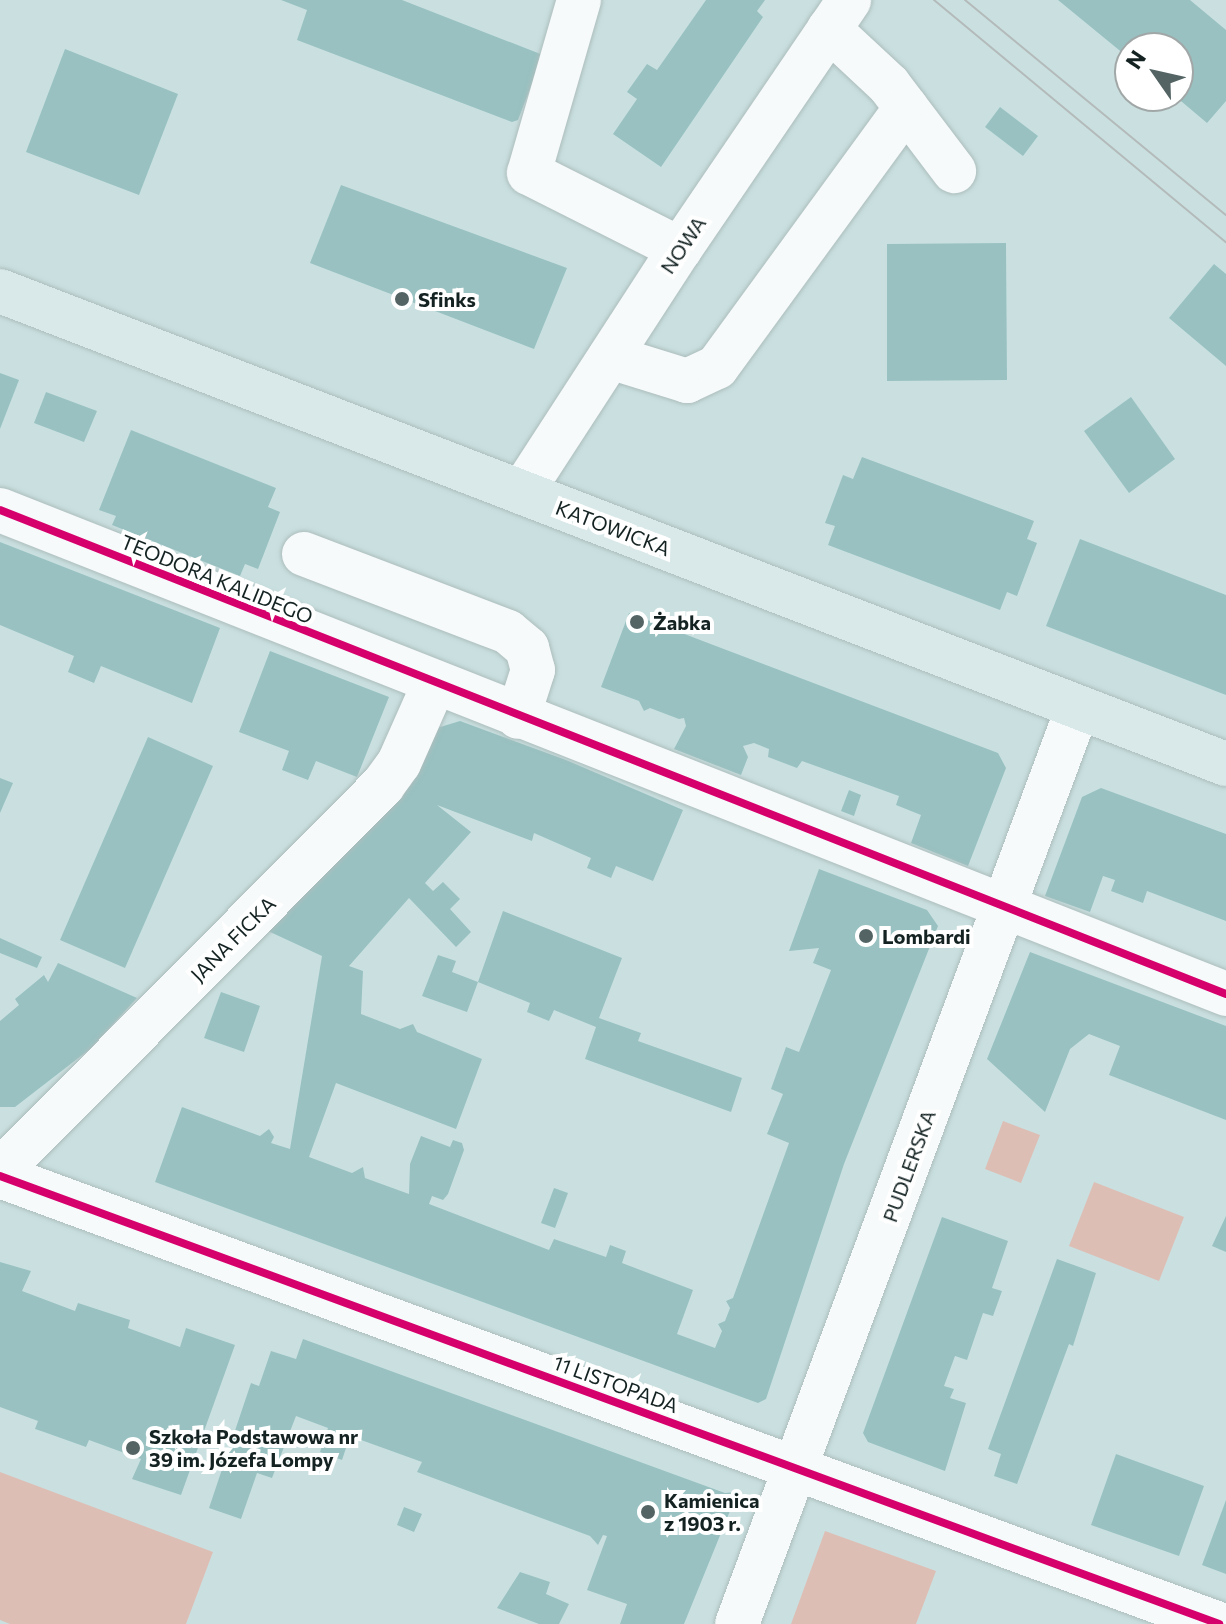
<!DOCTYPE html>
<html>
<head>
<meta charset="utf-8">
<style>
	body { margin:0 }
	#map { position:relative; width:1226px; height:1624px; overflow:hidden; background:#cae0e0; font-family:Commissioner,sans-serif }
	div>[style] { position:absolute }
	.green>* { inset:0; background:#ddbeb5 }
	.building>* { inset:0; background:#99c1c1 }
	.roads { filter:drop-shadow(0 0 2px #adbdbd) drop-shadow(0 0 2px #adbdbd) }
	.minor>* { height:44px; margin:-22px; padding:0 22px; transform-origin:22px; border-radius:22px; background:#f7fafa }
	.major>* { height:44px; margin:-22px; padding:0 22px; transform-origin:22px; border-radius:22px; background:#d9e8e8 }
	.tram>* { height:2px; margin:-1px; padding:0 1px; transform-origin:1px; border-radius:1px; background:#b4baba }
	.cycleway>* { height:8px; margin:-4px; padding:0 4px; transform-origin:4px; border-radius:4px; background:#d6006c }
	.dots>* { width:22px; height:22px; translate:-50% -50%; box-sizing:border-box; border:4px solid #fff; border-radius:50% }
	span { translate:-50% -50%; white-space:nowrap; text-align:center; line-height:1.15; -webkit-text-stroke:8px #fff; paint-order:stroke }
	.street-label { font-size:20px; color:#142222 }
	.poi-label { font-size:20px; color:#142222; font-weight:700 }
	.left { translate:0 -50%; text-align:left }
	.north { position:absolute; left:1114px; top:32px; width:80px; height:80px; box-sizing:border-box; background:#fff; border:2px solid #a1a7a7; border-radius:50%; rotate:304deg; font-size:22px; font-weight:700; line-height:32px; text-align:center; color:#142222 }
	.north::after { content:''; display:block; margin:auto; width:28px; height:36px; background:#546464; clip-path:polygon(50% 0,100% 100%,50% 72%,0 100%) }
</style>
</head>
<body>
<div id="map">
	<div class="green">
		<div style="clip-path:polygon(1003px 1121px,1040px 1135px,1021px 1183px,985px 1169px)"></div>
		<div style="clip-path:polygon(1094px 1182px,1184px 1217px,1159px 1281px,1069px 1246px)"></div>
		<div style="clip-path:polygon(0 1472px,213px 1552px,186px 1624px,10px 1624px,0 1620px)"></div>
		<div style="clip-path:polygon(825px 1531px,936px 1571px,916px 1624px,791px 1624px)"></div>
	</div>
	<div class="building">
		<div style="clip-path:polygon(281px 0,402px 0,543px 55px,518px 120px,512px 122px,297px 40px,307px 10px)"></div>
		<div style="clip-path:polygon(706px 0,765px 0,757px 11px,763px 17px,661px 167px,613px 134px,637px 99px,627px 92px,647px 64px,657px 70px)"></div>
		<div style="clip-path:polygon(1058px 0,1190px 0,1226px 30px,1226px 101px,1207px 123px,1175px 96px,1178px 96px,1178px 48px,1130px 48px,1130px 59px)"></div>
		<div style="clip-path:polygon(65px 49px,178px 94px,139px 195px,26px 152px)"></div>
		<div style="clip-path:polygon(1000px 107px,1038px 136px,1023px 156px,985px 127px)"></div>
		<div style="clip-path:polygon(341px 185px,567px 268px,534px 349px,310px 263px)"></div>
		<div style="clip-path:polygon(1006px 243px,1007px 380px,887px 381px,887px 244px)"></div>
		<div style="clip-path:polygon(1214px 264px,1226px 274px,1226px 366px,1169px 318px)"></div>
		<div style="clip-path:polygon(0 373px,19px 380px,0 429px)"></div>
		<div style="clip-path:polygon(46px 392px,97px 411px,84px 442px,34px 423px)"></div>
		<div style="clip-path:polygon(1131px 397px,1175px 459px,1129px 493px,1084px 431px)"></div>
		<div style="clip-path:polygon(131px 430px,276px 488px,268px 507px,280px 512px,258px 569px,245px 564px,240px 576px,112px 525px,116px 516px,99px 510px)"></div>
		<div style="clip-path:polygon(862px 457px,1034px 521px,1027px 539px,1037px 543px,1017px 596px,1007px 592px,1000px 610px,828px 545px,835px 526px,825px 523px,843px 475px,853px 479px)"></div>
		<div style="clip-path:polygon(1080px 539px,1226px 595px,1226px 695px,1046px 626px)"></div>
		<div style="clip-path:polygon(0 542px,220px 628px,192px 703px,101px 666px,94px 683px,68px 672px,74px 656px,0 625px)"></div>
		<div style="clip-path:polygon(629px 613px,998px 753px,1006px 768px,968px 866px,911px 843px,921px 815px,896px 805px,899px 796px,802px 761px,797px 768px,768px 757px,769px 749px,754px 743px,743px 746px,748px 757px,741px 775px,674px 749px,686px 726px,684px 718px,679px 719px,650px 708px,644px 711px,639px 701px,601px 687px)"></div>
		<div style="clip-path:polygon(270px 651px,389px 697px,357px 777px,316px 761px,308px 780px,282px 770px,289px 751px,239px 732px)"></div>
		<div style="clip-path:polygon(460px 721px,566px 760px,683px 810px,653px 881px,616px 866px,611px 878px,587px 868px,591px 858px,534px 833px,532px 841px,437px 805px,471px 832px,425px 883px,433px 891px,443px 882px,460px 899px,450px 909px,471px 932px,456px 947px,409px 898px,349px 966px,363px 971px,361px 1014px,400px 1029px,413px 1024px,417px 1032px,482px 1059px,456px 1129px,336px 1083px,309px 1157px,352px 1173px,363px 1167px,365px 1178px,409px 1194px,410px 1164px,421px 1136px,450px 1147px,453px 1140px,462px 1143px,464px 1150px,448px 1194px,443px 1200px,432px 1196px,429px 1204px,549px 1250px,554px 1239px,606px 1257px,610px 1245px,626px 1251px,622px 1263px,693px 1290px,677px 1334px,715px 1348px,722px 1331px,718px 1324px,725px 1321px,730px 1308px,726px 1301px,733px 1298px,789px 1143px,767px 1134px,783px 1094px,771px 1089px,786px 1047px,799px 1052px,831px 970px,813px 963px,819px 948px,789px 951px,819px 869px,927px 910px,938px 926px,844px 1164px,766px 1399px,758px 1403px,155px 1182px,182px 1107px,260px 1136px,269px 1129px,274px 1137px,271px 1143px,290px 1149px,322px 956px,268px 931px,411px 785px,437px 728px)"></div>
		<div style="clip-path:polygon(148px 737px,213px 766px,125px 968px,60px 940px)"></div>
		<div style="clip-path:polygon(0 778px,13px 783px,0 813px)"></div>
		<div style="clip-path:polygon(1101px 788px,1226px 834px,1226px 921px,1147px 891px,1143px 903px,1111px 891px,1115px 880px,1103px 876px,1090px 912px,1045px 896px,1082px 797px)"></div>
		<div style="clip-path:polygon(849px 790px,861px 795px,854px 816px,841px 811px)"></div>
		<div style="clip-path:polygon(503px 911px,622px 958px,599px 1018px,641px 1033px,638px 1041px,742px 1078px,731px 1112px,585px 1059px,596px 1027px,554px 1010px,549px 1021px,527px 1012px,530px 1003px,478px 982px)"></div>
		<div style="clip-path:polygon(0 938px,42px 957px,37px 968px,0 953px)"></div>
		<div style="clip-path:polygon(1030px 952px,1226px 1026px,1226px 1120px,1109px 1075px,1120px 1046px,1089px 1034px,1070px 1049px,1045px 1112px,987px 1059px)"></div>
		<div style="clip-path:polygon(438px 955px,456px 961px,452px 972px,478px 982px,467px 1012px,422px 996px)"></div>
		<div style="clip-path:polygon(58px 963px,137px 998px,90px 1049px,15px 1107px,0 1107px,0 1021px,19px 1005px,15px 999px,44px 975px,48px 982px)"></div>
		<div style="clip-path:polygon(221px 992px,260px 1006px,244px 1052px,204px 1038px)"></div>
		<div style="clip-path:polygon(554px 1188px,568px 1193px,555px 1228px,541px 1223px)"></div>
		<div style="clip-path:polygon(1226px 1216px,1226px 1252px,1212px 1246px)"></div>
		<div style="clip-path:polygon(942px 1217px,1008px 1241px,992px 1288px,1002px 1291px,993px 1316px,983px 1313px,967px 1360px,955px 1356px,944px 1386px,954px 1389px,950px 1398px,966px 1403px,945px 1471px,868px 1442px,863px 1433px)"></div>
		<div style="clip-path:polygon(1057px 1259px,1096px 1273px,1073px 1346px,1069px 1344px,1017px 1484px,994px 1476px,1001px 1454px,988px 1449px)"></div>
		<div style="clip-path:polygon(0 1262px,31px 1271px,22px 1291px,75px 1311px,78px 1303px,130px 1320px,128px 1328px,180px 1347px,186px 1328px,235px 1345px,181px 1495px,132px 1479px,141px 1459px,89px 1440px,86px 1447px,44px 1432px,35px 1429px,38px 1421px,0 1407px)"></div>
		<div style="clip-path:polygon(303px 1339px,725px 1493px,736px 1492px,738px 1502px,732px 1506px,684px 1624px,620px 1624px,627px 1604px,587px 1590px,607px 1536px,603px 1535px,598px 1545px,590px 1536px,417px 1472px,422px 1462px,350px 1436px,342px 1460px,320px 1452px,328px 1428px,296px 1416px,272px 1478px,257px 1473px,241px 1519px,209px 1508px,251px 1383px,259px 1386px,271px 1351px,296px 1359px)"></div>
		<div style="clip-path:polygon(1116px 1454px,1204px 1486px,1179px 1556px,1091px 1525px)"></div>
		<div style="clip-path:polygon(1226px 1500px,1226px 1574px,1202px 1565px)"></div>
		<div style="clip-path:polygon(404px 1507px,422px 1514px,414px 1532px,397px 1525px)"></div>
		<div style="clip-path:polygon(520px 1572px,550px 1582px,546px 1594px,569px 1604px,559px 1624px,539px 1624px,497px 1608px)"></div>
	</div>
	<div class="roads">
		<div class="minor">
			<div style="left:579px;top:0;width:180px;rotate:106.1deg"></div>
			<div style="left:529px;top:173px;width:169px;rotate:26.7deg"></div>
			<div style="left:829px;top:29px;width:82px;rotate:43deg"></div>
			<div style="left:889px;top:85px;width:108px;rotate:52.9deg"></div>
			<div style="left:610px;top:357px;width:81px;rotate:17.3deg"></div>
			<div style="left:687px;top:381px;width:33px;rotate:-25deg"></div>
			<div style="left:717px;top:367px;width:321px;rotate:-53.9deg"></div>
			<div style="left:522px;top:492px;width:290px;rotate:-57deg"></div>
			<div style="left:680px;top:249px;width:301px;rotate:-55.8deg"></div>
			<div style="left:0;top:510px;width:1318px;rotate:21.54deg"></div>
			<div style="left:304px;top:554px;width:218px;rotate:20.9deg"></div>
			<div style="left:508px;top:632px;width:25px;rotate:40deg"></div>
			<div style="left:527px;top:648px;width:23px;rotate:75deg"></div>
			<div style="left:533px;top:670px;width:49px;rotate:107.7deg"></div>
			<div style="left:0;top:1171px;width:544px;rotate:-45.22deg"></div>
			<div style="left:383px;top:785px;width:27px;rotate:-54deg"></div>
			<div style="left:399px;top:763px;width:86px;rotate:-66.1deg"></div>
			<div style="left:0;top:1176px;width:1299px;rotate:20.18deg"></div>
			<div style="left:737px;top:1624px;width:978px;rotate:-69.6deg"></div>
		</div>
		<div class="major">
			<div style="left:0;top:291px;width:1314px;rotate:21.1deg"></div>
		</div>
	</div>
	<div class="tram">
		<div style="left:934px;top:0;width:379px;rotate:39.7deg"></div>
		<div style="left:965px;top:0;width:338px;rotate:39.5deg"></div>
	</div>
	<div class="cycleway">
		<div style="left:0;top:510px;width:1318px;rotate:21.54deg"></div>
		<div style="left:0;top:1176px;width:1299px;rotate:20.18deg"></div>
	</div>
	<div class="dots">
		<div style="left:402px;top:299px;background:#546464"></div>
		<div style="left:637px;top:622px;background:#546464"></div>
		<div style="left:866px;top:936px;background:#546464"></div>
		<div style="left:133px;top:1448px;background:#546464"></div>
		<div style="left:648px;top:1512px;background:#546464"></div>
	</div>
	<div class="street-label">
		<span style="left:683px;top:245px;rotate:-56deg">NOWA</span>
		<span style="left:613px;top:528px;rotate:21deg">KATOWICKA</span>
		<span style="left:217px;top:579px;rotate:22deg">TEODORA KALIDEGO</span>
		<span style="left:233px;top:939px;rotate:-45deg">JANA FICKA</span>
		<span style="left:909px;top:1166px;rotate:-70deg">PUDLERSKA</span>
		<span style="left:616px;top:1384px;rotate:20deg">11 LISTOPADA</span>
	</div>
	<div class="poi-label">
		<span class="left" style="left:418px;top:299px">Sfinks</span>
		<span class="left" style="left:653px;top:622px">Żabka</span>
		<span class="left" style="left:882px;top:936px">Lombardi</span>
		<span class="left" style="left:149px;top:1448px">Szkoła Podstawowa nr<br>39 im. Józefa Lompy</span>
		<span class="left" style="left:664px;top:1512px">Kamienica<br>z 1903 r.</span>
	</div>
	<div class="north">N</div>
</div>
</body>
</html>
